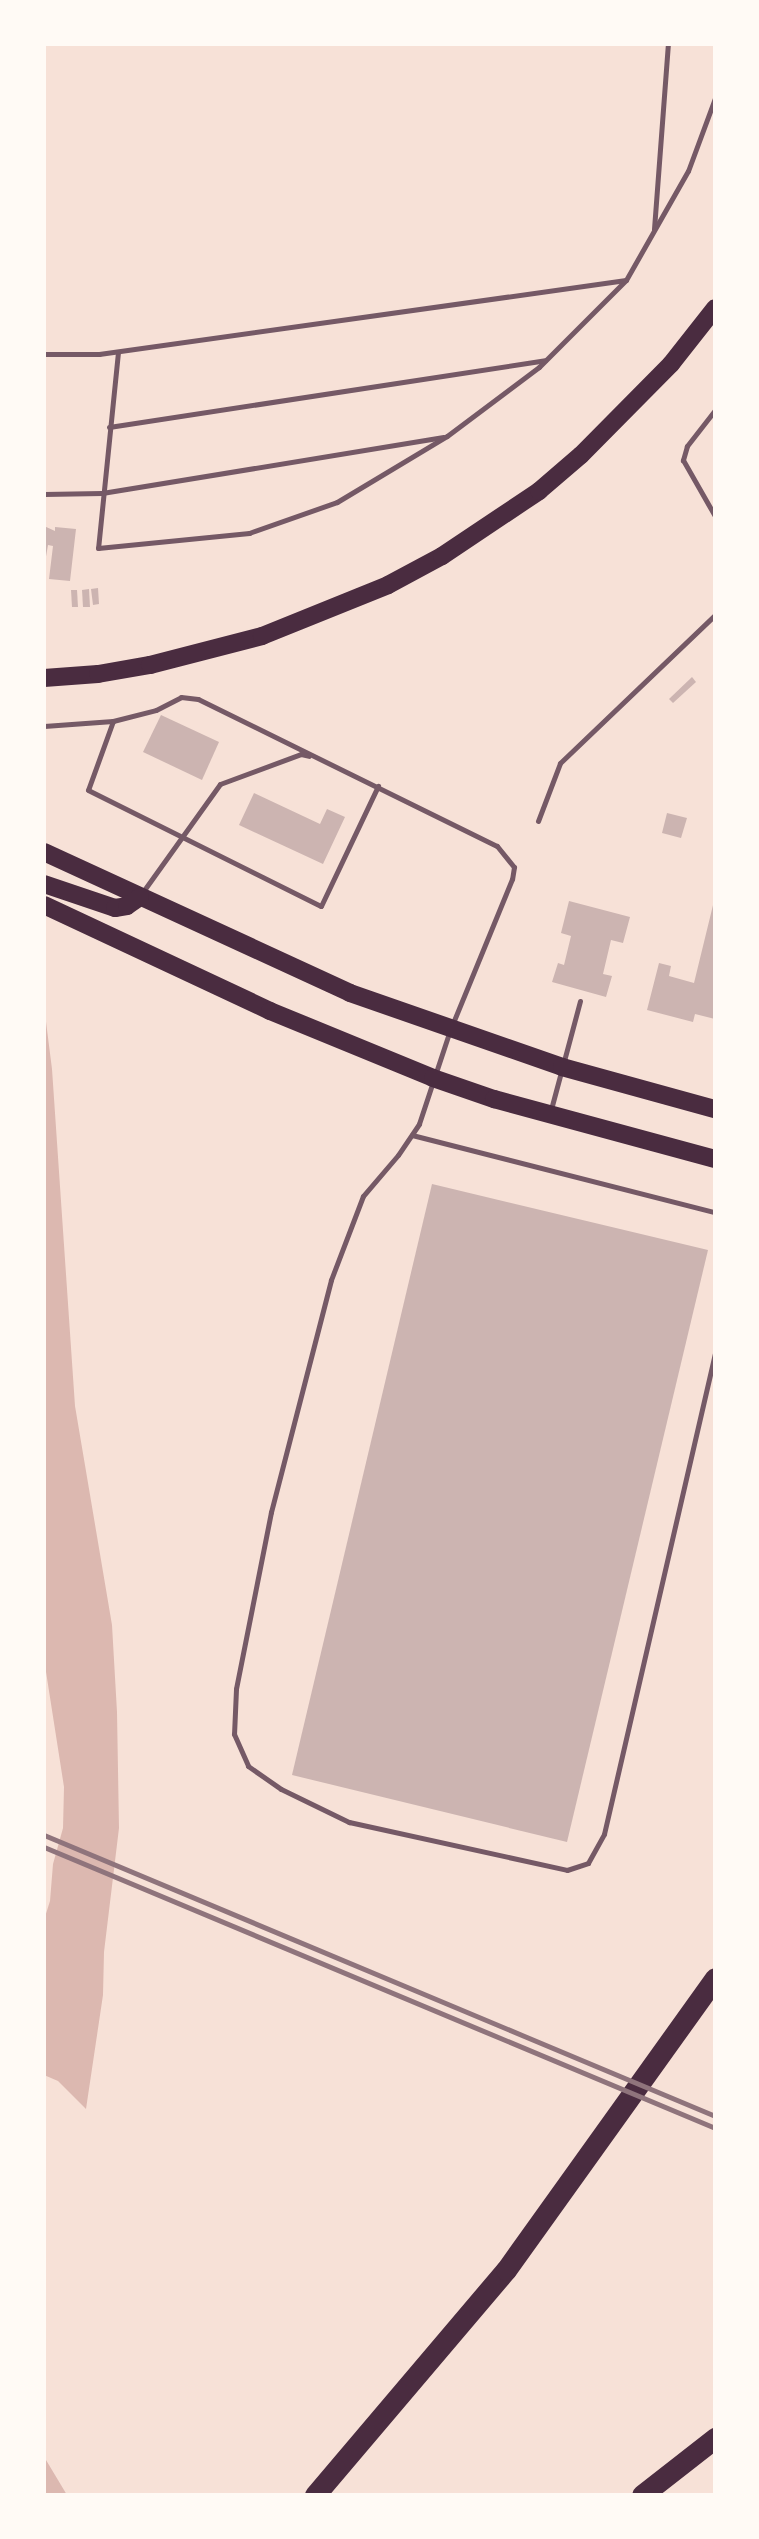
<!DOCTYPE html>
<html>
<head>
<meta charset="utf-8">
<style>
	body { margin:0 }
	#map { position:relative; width:759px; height:2539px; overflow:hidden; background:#f7e1d7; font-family:"Sofia Sans Condensed",sans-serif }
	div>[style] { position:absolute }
	.water>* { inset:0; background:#dcb8b0 }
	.building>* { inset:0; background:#ccb4b1 }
	.service>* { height:5px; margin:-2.5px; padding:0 2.5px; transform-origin:2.5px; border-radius:2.5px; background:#755966 }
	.primary>* { height:18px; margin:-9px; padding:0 9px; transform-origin:9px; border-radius:9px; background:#4a2c40 }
	.motorway>* { height:21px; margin:-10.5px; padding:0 10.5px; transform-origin:10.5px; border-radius:10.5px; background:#4a2c40 }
	.rail>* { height:5px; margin:-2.5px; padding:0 2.5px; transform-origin:2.5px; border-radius:2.5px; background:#8f747c }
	span { translate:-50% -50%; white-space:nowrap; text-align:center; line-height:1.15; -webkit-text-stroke:6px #fffaf5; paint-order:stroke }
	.frame { position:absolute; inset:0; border:46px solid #fffaf5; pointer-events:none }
</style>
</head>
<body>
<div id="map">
	<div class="water">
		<div style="clip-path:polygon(44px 1006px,52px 1069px,75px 1406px,112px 1625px,117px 1712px,119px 1828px,104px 1952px,103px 1995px,86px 2109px,58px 2081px,44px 2075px,44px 1920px,50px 1901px,53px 1864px,63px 1828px,64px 1787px,44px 1659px)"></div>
		<div style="clip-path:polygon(44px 2448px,46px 2460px,67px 2495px,44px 2495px)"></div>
	</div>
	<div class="building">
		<div style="clip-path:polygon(44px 526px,55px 531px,55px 527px,76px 529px,70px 581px,49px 579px,53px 546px,48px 545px,44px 568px)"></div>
		<div style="clip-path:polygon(98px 588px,99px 604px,93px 605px,91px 589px)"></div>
		<div style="clip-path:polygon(89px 589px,90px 607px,83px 607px,82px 590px)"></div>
		<div style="clip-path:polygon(71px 590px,77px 590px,78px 607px,72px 607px)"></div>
		<div style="clip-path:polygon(692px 677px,696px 682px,673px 703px,669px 699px)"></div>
		<div style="clip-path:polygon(161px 715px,219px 742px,202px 780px,143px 752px)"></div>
		<div style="clip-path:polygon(254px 793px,320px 824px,327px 809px,345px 817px,323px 864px,239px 825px)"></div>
		<div style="clip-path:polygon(667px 813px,687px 818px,681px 838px,662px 833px)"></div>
		<div style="clip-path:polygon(569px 901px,630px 917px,623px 943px,611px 940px,603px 974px,612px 976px,606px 997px,552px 982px,558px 963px,564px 965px,571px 936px,561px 933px)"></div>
		<div style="clip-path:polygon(714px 901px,715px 1019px,695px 1014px,693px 1022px,647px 1010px,659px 963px,671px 966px,669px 976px,694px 983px)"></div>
		<div style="clip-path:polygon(432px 1184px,708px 1250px,567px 1842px,292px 1775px)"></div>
	</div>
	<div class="service">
		<div style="left:654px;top:229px;width:186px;rotate:-85.7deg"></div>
		<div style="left:118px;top:352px;width:197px;rotate:95.8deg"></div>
		<div style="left:98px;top:548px;width:152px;rotate:-5.7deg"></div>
		<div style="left:249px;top:533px;width:93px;rotate:-19.4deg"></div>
		<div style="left:337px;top:502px;width:128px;rotate:-31deg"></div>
		<div style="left:447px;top:436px;width:115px;rotate:-36.9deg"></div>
		<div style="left:539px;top:367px;width:123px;rotate:-45deg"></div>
		<div style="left:626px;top:280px;width:125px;rotate:-60.4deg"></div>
		<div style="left:688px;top:171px;width:78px;rotate:-69.7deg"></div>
		<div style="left:44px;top:354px;width:55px"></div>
		<div style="left:99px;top:354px;width:532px;rotate:-7.99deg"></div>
		<div style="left:715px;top:410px;width:46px;rotate:127.9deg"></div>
		<div style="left:687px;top:446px;width:15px;rotate:106deg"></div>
		<div style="left:683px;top:460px;width:64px;rotate:60.3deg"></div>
		<div style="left:109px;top:427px;width:441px;rotate:-8.7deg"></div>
		<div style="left:44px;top:494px;width:58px;rotate:-1deg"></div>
		<div style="left:102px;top:493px;width:346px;rotate:-9.3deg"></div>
		<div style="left:113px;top:721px;width:73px;rotate:109.9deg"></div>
		<div style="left:88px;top:790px;width:260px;rotate:26.5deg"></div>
		<div style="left:321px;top:906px;width:133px;rotate:-64.6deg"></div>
		<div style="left:44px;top:726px;width:69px;rotate:-4.1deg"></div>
		<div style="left:113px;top:721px;width:44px;rotate:-14.3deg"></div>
		<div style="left:156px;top:710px;width:28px;rotate:-27deg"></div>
		<div style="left:181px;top:697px;width:17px;rotate:7deg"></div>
		<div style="left:198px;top:699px;width:333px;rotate:26.2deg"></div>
		<div style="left:497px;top:846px;width:27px;rotate:51deg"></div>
		<div style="left:514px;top:867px;width:12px;rotate:99deg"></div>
		<div style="left:512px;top:879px;width:163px;rotate:112.3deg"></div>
		<div style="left:450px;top:1030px;width:99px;rotate:108.3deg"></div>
		<div style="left:419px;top:1124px;width:37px;rotate:124deg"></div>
		<div style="left:398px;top:1155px;width:54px;rotate:130.5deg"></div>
		<div style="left:363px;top:1196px;width:90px;rotate:110.9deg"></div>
		<div style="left:331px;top:1280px;width:240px;rotate:104.5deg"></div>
		<div style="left:271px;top:1512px;width:180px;rotate:101.2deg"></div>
		<div style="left:236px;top:1689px;width:45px;rotate:92.5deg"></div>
		<div style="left:234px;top:1734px;width:35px;rotate:66deg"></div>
		<div style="left:248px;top:1766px;width:40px;rotate:34.9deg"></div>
		<div style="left:281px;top:1789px;width:76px;rotate:25.9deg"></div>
		<div style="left:349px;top:1822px;width:223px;rotate:12.4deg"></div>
		<div style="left:567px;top:1870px;width:22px;rotate:-18deg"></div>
		<div style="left:588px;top:1863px;width:33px;rotate:-61deg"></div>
		<div style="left:604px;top:1834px;width:495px;rotate:-77deg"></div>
		<div style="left:538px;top:821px;width:62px;rotate:-69.2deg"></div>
		<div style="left:560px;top:763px;width:214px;rotate:-43.7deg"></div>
		<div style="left:142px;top:893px;width:134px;rotate:-54.4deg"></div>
		<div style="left:220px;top:784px;width:86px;rotate:-20.3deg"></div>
		<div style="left:301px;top:754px;width:8px;rotate:14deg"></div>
		<div style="left:550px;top:1113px;width:116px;rotate:-75deg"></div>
		<div style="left:412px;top:1135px;width:313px;rotate:14.3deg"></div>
	</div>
	<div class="primary">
		<div style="left:44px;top:678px;width:54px;rotate:-4.2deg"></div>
		<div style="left:98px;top:674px;width:53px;rotate:-9.8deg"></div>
		<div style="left:150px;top:665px;width:116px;rotate:-14.5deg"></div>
		<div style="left:262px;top:636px;width:136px;rotate:-22deg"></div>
		<div style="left:388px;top:585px;width:61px;rotate:-28.2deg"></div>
		<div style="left:442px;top:556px;width:117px;rotate:-33.8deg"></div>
		<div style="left:539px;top:491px;width:55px;rotate:-40.6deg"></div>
		<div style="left:581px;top:455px;width:128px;rotate:-45.3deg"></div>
		<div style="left:671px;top:364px;width:71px;rotate:-51.8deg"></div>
		<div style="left:44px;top:852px;width:337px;rotate:24.7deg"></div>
		<div style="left:350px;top:993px;width:225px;rotate:19.2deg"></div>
		<div style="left:562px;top:1067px;width:159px;rotate:15.4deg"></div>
		<div style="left:44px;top:884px;width:75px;rotate:18.7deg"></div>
		<div style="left:115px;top:908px;width:12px;rotate:-9deg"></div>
		<div style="left:127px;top:906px;width:16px;rotate:-35deg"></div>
		<div style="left:44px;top:905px;width:250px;rotate:25.1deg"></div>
		<div style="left:270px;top:1011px;width:176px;rotate:22.3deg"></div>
		<div style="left:433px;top:1078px;width:65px;rotate:19deg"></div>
		<div style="left:494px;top:1099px;width:229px;rotate:15.2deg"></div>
	</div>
	<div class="motorway">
		<div style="left:315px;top:2495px;width:295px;rotate:-49.7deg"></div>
		<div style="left:506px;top:2270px;width:359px;rotate:-54.4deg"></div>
		<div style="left:642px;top:2495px;width:93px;rotate:-38deg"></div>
	</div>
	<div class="rail">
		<div style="left:44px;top:1835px;width:727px;rotate:22.72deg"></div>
		<div style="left:44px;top:1847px;width:727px;rotate:22.72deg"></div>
	</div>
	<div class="frame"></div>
</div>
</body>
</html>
